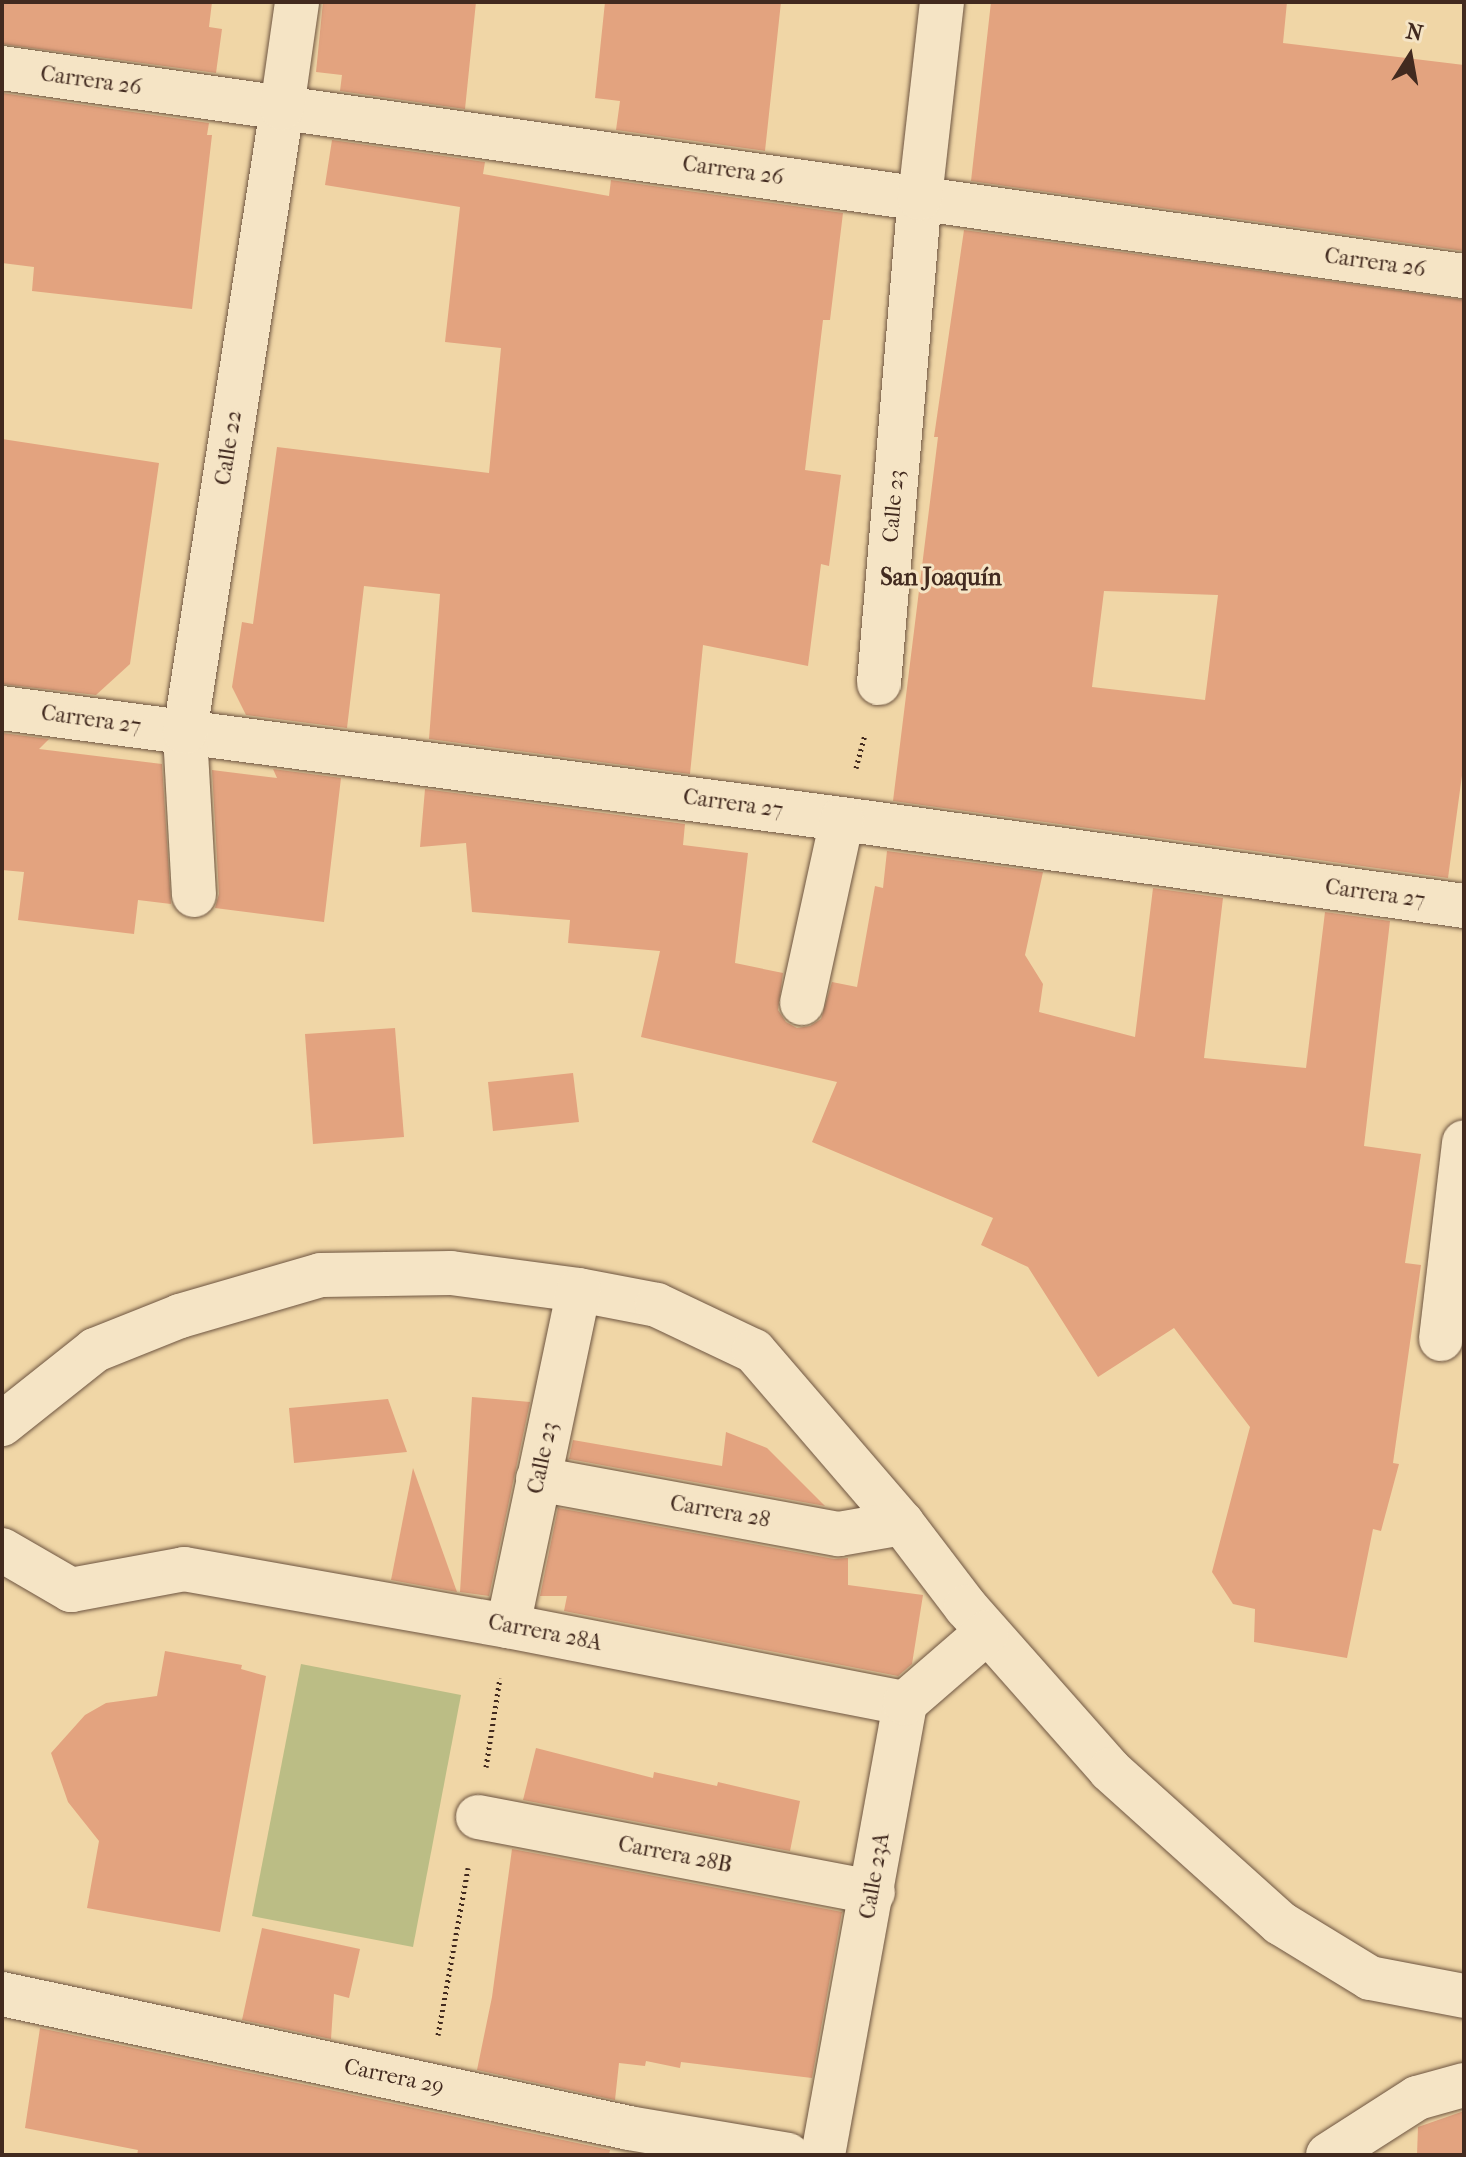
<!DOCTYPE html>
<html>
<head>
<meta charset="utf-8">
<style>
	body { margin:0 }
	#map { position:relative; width:1466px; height:2157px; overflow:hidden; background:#f0d6a6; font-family:"IM FELL French Canon",serif }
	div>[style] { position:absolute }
	.green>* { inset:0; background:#bbbd85 }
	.building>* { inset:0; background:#e3a37f }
	.path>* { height:5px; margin-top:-2.5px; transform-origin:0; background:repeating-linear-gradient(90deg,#422a1f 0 2px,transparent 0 6px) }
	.roads { filter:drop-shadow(0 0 2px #6e5541) drop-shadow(0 0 2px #6e5541) }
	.street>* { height:44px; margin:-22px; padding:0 22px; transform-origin:22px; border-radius:22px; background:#f5e4c5 }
	.secondary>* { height:44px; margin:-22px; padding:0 22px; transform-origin:22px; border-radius:22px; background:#f5e4c5 }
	span { translate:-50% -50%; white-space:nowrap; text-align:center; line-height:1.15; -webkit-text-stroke:6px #f5e4c5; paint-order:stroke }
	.street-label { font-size:22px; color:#422a1f }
	.neighbourhood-label { font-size:24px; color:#422a1f; font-weight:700 }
	.frame { position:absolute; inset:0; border:4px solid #422a1f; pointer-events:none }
	.north { position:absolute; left:1370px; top:16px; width:80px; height:80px; -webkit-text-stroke:6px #f5e4c5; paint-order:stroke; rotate:11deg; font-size:22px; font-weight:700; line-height:32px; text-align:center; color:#422a1f }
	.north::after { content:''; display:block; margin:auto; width:28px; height:36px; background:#422a1f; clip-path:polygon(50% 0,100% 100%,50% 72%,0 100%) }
</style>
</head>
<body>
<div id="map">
	<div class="green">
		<div style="clip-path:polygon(301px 1664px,461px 1695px,413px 1947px,252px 1916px)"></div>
	</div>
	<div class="building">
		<div style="clip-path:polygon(2px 2px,212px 2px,209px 27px,222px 29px,216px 73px,2px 44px)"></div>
		<div style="clip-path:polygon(323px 2px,476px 2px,465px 109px,340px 91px,342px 75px,316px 72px)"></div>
		<div style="clip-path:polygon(605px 2px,781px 2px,765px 151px,616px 130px,620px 101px,595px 98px)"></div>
		<div style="clip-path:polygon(991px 2px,1287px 2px,1283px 43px,1464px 65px,1464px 251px,971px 181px)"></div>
		<div style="clip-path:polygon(2px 93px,209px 123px,207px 135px,212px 135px,192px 309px,32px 291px,34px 267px,2px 263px)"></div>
		<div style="clip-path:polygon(332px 140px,485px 162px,483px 174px,609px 196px,611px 180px,843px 213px,830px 320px,823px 320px,805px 470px,841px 475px,829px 566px,821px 564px,808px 666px,703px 645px,690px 774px,429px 739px,440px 594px,364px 586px,347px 728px,246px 715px,232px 687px,242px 622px,253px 624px,277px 447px,489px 473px,501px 348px,445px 342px,460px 207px,325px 185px)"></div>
		<div style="clip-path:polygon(evenodd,964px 230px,1464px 300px,1464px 761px,1448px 878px,893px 801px,938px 437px,934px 437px,964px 230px,1104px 591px,1218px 595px,1205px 700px,1092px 687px,1104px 591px)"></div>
		<div style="clip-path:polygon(2px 439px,159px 463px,130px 664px,96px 695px,2px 684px)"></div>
		<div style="clip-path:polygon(2px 733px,49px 739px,39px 749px,162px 764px,171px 904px,138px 900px,134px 934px,18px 920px,24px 872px,2px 870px)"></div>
		<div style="clip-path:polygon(273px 769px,341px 778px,324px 922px,215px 908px,219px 894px,212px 770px,277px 778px)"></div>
		<div style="clip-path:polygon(425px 789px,685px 824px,683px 845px,748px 853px,735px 963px,783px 973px,778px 1010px,786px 1022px,797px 1028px,810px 1026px,821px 1019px,832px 982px,857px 987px,875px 886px,883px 888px,887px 851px,1043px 872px,1025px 955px,1043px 984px,1039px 1012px,1135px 1037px,1153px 888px,1223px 898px,1204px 1058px,1306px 1068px,1325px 912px,1390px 921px,1364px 1146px,1421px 1154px,1405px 1263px,1421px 1265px,1393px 1463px,1399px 1464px,1381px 1531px,1373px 1529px,1347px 1658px,1254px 1642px,1255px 1609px,1233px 1604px,1212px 1572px,1250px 1427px,1174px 1328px,1098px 1377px,1028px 1267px,981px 1245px,993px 1218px,812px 1142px,837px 1082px,641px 1037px,660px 951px,568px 943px,570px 920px,472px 912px,466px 843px,420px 847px)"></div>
		<div style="clip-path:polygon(395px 1028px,404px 1137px,313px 1144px,305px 1034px)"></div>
		<div style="clip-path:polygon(573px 1073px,579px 1122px,493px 1131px,488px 1082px)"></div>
		<div style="clip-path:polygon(472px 1397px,530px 1402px,489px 1596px,460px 1592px)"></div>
		<div style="clip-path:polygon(388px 1399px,407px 1452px,294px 1463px,289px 1408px)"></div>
		<div style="clip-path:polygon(726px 1432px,767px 1448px,825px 1506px,569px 1459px,573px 1440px,722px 1466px)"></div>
		<div style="clip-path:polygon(413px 1468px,457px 1592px,391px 1580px)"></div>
		<div style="clip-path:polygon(558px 1508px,834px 1559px,848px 1558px,848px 1585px,923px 1595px,912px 1664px,898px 1676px,564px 1611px,567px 1596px,540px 1596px)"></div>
		<div style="clip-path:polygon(165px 1651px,242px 1665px,241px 1669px,266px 1676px,220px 1932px,87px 1908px,99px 1841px,68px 1802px,51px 1753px,85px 1715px,106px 1703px,157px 1696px)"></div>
		<div style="clip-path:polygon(536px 1748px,653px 1778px,654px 1772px,717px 1786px,718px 1782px,800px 1801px,790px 1851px,523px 1800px)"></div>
		<div style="clip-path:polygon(512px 1849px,842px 1912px,812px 2078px,681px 2062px,680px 2068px,646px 2061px,645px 2066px,619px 2063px,615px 2100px,477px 2070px,492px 1997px)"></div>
		<div style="clip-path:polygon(262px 1928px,360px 1949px,349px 1998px,334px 1994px,331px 2039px,242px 2020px)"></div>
		<div style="clip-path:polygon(40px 2028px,610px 2150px,609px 2155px,137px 2155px,138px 2150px,25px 2128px)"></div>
		<div style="clip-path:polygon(1464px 2111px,1464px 2155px,1417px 2155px,1418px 2127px)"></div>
	</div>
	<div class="path">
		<div style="left:856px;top:768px;width:34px;rotate:-75deg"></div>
		<div style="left:486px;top:1767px;width:90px;rotate:-81.1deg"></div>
		<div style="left:438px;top:2035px;width:170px;rotate:-79.8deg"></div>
	</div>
	<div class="roads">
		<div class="street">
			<div style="left:879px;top:683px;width:487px;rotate:-85.2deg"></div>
			<div style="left:2px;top:708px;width:847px;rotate:7.53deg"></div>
			<div style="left:842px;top:819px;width:628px;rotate:7.96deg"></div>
			<div style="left:194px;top:895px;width:163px;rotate:-93.2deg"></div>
			<div style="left:185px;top:732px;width:631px;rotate:-81.16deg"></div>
			<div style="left:802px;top:1003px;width:188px;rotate:-77.7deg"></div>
			<div style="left:1441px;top:1339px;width:198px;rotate:-83.3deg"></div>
			<div style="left:2px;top:1424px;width:119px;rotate:-38.5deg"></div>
			<div style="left:95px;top:1350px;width:92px;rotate:-21.8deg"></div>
			<div style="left:180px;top:1316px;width:147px;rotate:-16.2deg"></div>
			<div style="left:321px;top:1275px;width:130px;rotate:-0.9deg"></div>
			<div style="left:451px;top:1273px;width:129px;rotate:7.6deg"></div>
			<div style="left:579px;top:1290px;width:79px;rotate:10.9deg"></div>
			<div style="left:657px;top:1305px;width:107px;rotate:25.4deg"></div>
			<div style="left:754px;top:1351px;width:227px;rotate:49.3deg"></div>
			<div style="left:902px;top:1523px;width:106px;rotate:52.7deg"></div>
			<div style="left:966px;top:1607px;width:217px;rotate:48.5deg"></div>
			<div style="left:1110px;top:1770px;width:229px;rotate:42deg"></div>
			<div style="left:1280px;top:1923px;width:105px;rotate:31.4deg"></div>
			<div style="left:1370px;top:1978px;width:96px;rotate:10.8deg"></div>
			<div style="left:538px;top:1479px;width:306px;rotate:10.4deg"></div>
			<div style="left:839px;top:1534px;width:64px;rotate:-9.9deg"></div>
			<div style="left:2px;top:1550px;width:80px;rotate:30.1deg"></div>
			<div style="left:71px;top:1590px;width:115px;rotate:-10.5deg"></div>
			<div style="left:184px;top:1569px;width:329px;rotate:10deg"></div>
			<div style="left:508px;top:1626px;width:404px;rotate:11deg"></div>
			<div style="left:508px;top:1626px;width:343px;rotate:-78.1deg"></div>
			<div style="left:478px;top:1817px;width:402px;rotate:10.8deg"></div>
			<div style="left:2px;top:1994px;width:641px;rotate:12.06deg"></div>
			<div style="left:629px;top:2128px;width:161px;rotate:9.6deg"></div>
			<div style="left:823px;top:2155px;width:459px;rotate:-79.7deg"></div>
			<div style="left:905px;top:1703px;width:108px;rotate:-40.9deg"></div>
			<div style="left:1328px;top:2155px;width:106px;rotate:-32.6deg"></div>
			<div style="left:1417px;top:2098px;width:49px;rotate:-15.5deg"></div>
		</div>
		<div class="secondary">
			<div style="left:2px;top:68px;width:1477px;rotate:8.1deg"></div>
			<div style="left:282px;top:108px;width:107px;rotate:-81.9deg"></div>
			<div style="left:920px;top:198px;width:197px;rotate:-83.6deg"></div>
		</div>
	</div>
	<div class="street-label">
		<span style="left:91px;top:81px;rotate:8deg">Carrera 26</span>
		<span style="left:733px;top:171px;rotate:8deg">Carrera 26</span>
		<span style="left:1375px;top:263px;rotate:8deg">Carrera 26</span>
		<span style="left:229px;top:448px;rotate:-81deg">Calle 22</span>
		<span style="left:894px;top:506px;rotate:-85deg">Calle 23</span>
		<span style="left:91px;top:720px;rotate:8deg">Carrera 27</span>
		<span style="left:733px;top:804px;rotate:8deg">Carrera 27</span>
		<span style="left:1375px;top:894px;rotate:8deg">Carrera 27</span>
		<span style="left:543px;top:1458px;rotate:-78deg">Calle 23</span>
		<span style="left:720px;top:1512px;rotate:10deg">Carrera 28</span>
		<span style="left:545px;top:1633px;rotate:11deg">Carrera 28A</span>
		<span style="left:675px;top:1855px;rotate:11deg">Carrera 28B</span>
		<span style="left:875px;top:1876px;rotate:-80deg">Calle 23A</span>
		<span style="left:394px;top:2077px;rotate:12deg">Carrera 29</span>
	</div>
	<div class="neighbourhood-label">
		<span style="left:941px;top:578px">San Joaquín</span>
	</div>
	<div class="frame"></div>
	<div class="north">N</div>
</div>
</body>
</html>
